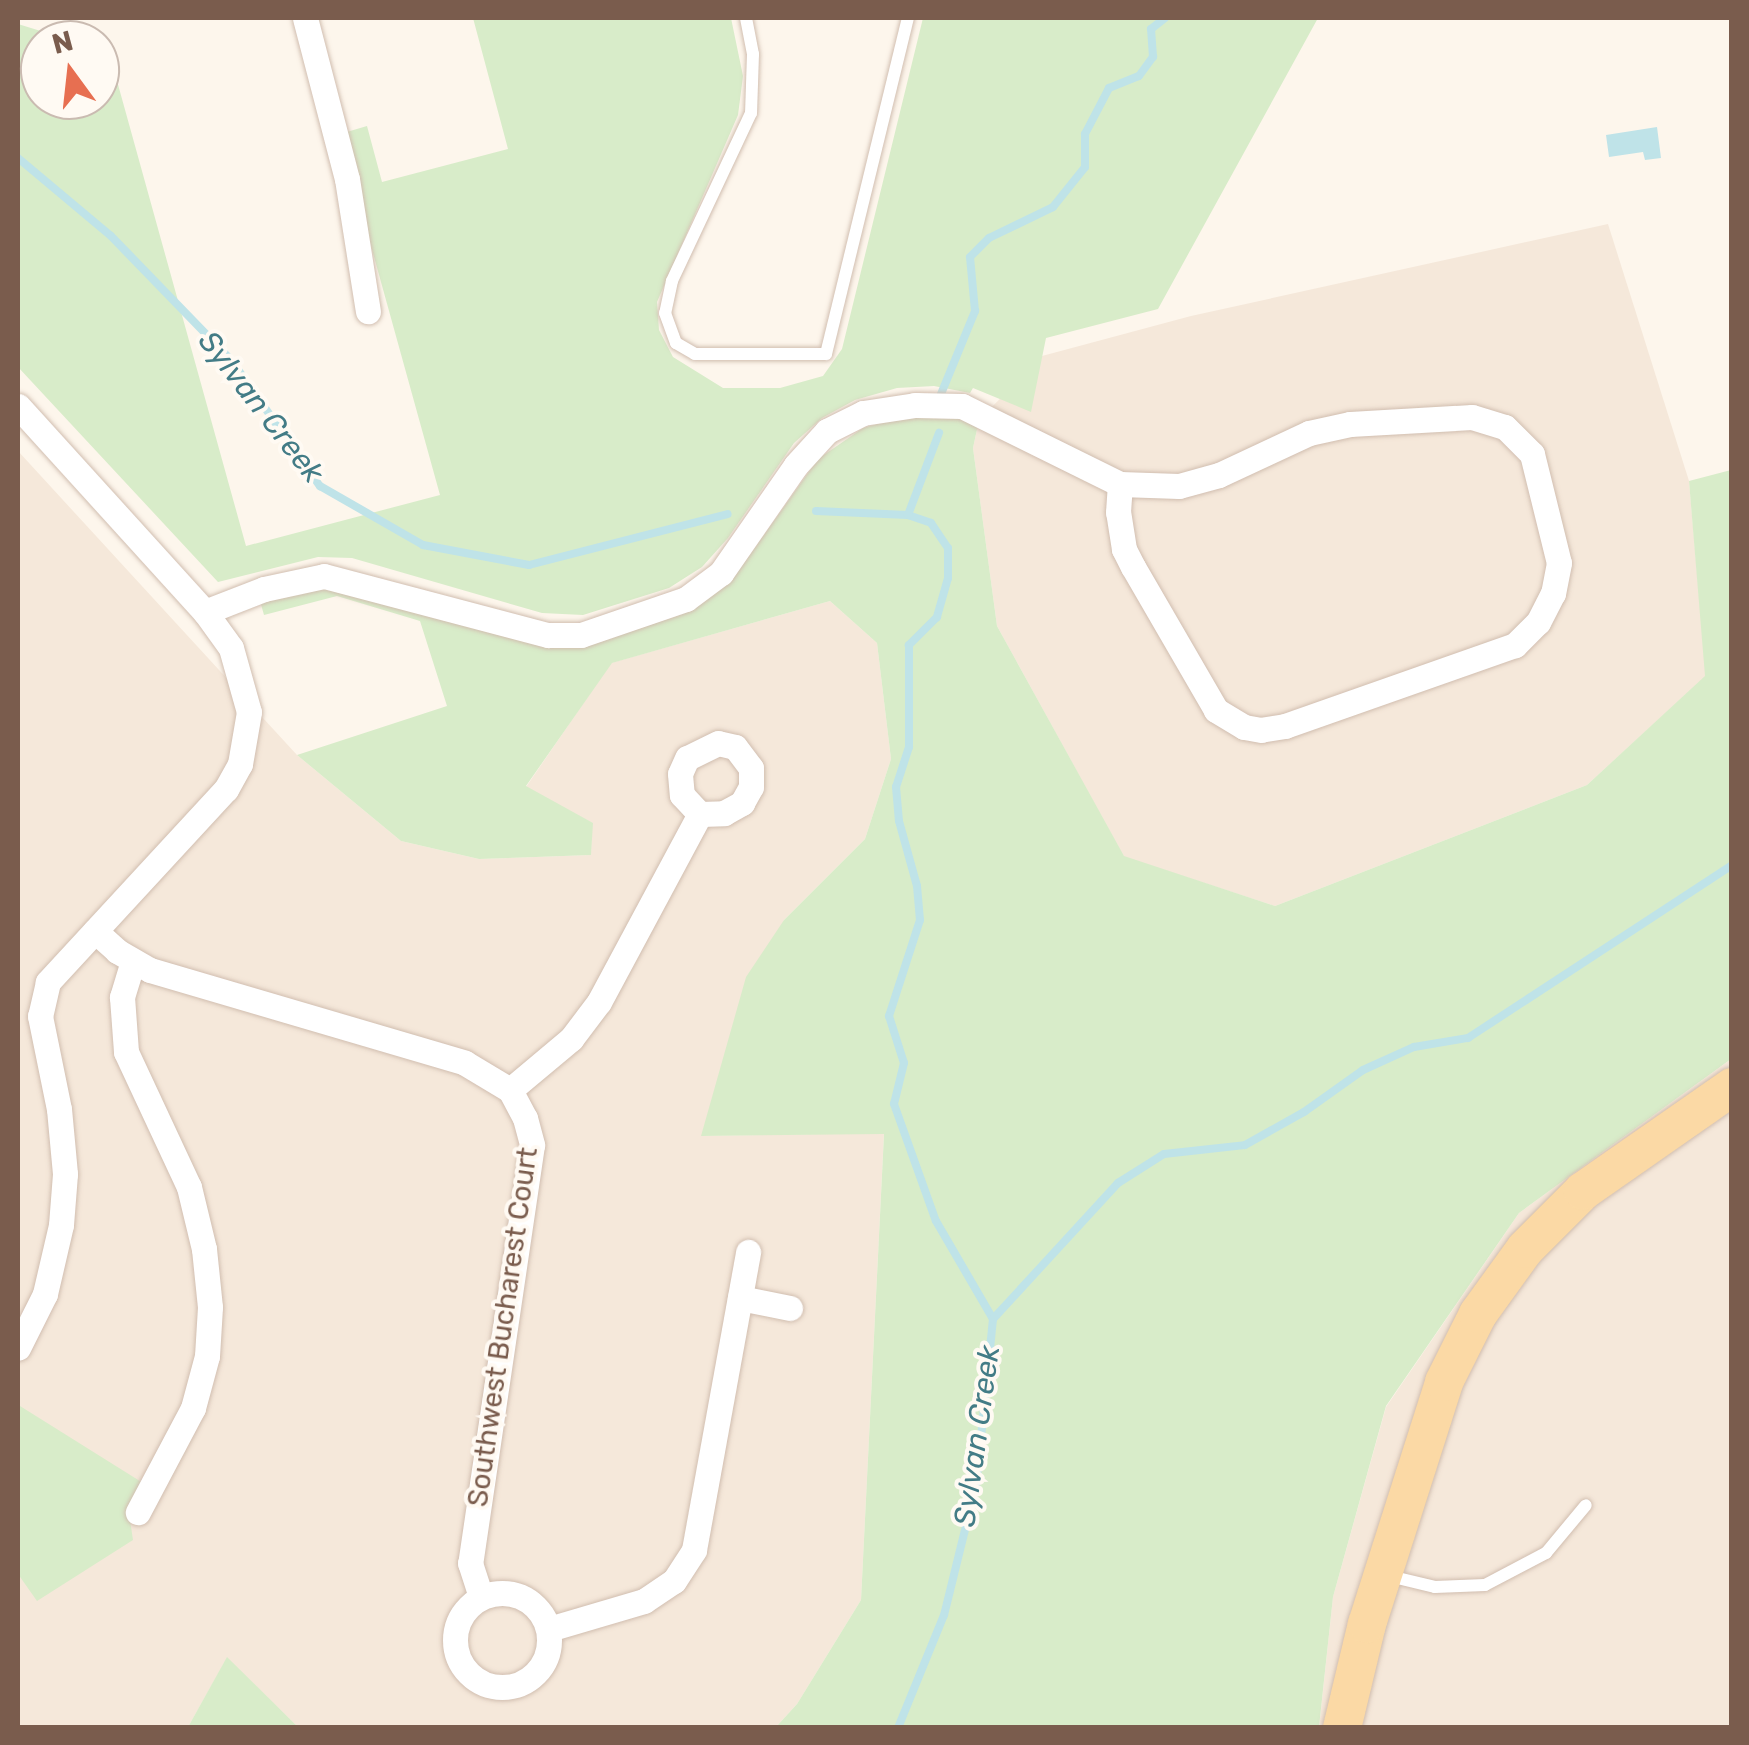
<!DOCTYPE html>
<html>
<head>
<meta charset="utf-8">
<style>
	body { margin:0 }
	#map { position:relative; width:1749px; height:1745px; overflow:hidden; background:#fdf6ec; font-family:Rubik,sans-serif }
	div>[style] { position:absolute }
	.residential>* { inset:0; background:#f5e8da }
	.green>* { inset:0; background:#d8ecc9 }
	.water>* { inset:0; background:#bfe3e8 }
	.stream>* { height:8px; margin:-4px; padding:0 4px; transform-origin:4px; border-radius:4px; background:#bfe3e8 }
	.roads { filter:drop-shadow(0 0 2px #d1beb0) drop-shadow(0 0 2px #d1beb0) }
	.lane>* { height:12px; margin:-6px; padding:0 6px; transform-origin:6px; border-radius:6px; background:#fff }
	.street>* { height:25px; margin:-12.5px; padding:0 12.5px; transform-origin:12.5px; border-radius:12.5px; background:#fff }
	.street>.ring { margin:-12.5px; padding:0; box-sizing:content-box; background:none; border:25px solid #fff; border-radius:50% }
	.primary>* { height:38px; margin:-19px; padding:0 19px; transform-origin:19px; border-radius:19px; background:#fbd9a5 }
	span { translate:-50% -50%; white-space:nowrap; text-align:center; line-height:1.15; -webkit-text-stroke:8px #fffaf3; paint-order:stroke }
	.street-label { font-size:28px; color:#7a5c4d }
	.water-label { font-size:30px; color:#437c86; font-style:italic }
	.frame { position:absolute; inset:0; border:20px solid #7a5c4d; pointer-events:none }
	.north { position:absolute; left:20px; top:20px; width:100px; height:100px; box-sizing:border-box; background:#fffaf3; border:2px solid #cabbb1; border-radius:50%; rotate:345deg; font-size:28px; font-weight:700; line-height:40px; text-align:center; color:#7a5c4d }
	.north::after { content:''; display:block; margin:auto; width:35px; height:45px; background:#e76f51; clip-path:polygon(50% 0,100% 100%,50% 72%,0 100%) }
</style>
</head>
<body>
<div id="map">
	<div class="residential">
		<div style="clip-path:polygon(1608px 224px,1689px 481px,1706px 676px,1587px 785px,1275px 906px,1124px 857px,997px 626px,973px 448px,979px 420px,1042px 356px,1191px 316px)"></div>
		<div style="clip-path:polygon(18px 451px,297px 755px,401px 841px,479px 859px,591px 855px,592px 823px,526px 787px,611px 663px,830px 601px,877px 643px,891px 759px,865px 839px,784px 920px,702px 1136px,884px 1133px,861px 1600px,797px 1704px,776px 1727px,298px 1727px,227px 1658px,188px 1727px,18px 1727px)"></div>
		<div style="clip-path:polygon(1731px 1059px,1731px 1727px,1319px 1728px,1333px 1597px,1386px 1407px,1519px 1213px)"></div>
	</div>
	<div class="green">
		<div style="clip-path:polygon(473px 18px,731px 18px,743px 76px,738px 115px,657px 302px,659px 330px,673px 357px,723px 388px,780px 388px,823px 376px,842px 349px,923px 18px,1318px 18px,1158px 309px,1046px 338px,1031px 412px,973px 388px,970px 393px,934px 386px,897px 388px,855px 400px,822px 418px,794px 443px,728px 538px,702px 567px,669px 588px,583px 615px,542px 613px,352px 558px,318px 557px,218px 582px,18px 367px,18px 24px,70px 40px,40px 40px,40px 100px,100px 100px,100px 49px,109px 52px,246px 546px,440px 495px,340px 134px,367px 126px,382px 182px,508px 149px)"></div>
		<div style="clip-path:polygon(905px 416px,979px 420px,973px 448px,997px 626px,1124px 856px,1275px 906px,1587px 785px,1705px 676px,1689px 481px,1731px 470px,1731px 1059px,1519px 1213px,1386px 1406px,1333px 1597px,1319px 1727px,776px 1727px,797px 1704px,861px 1600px,884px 1134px,701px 1136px,746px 977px,784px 920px,865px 839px,891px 759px,877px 643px,830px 601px,612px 663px,526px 786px,593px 823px,591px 855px,479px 859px,401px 841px,297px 755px,447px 706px,420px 621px,337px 596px,264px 615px,260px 601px,321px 586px,606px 639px,677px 616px,711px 596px,739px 570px,818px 459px,863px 428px)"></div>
		<div style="clip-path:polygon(20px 1406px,143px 1483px,129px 1513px,133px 1540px,37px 1601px,18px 1574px)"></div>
		<div style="clip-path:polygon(227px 1657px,298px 1727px,188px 1727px)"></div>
	</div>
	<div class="water">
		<div style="clip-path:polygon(1657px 127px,1661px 158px,1645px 160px,1643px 152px,1609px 157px,1606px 135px)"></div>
	</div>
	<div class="stream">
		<div style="left:18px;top:158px;width:121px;rotate:40deg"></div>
		<div style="left:111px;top:236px;width:174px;rotate:45.9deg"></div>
		<div style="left:232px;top:361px;width:153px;rotate:54.9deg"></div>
		<div style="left:320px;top:486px;width:119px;rotate:29.8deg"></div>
		<div style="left:423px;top:545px;width:108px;rotate:10.7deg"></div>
		<div style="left:529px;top:565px;width:205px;rotate:-14.4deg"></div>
		<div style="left:941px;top:394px;width:90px;rotate:-67.7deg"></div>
		<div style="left:975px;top:311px;width:54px;rotate:-95.3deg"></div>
		<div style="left:970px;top:257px;width:27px;rotate:-45deg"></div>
		<div style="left:989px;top:238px;width:71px;rotate:-25.8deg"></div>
		<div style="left:1053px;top:207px;width:51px;rotate:-51.3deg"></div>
		<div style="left:1085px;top:167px;width:33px;rotate:-90deg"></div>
		<div style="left:1085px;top:134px;width:52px;rotate:-62.4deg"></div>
		<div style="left:1109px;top:88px;width:32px;rotate:-22deg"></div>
		<div style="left:1139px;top:76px;width:24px;rotate:-54deg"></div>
		<div style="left:1153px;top:57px;width:28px;rotate:-94deg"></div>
		<div style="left:1151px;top:29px;width:18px;rotate:-38deg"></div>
		<div style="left:816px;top:511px;width:92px;rotate:2.5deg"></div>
		<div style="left:908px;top:515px;width:24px;rotate:19deg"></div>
		<div style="left:931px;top:523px;width:30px;rotate:56deg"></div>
		<div style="left:948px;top:548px;width:30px;rotate:90deg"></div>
		<div style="left:948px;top:578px;width:41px;rotate:105.8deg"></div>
		<div style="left:937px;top:617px;width:40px;rotate:135deg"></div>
		<div style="left:909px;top:645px;width:102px;rotate:90deg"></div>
		<div style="left:909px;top:747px;width:42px;rotate:108deg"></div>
		<div style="left:896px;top:787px;width:34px;rotate:85deg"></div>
		<div style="left:899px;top:821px;width:67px;rotate:74.5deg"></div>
		<div style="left:917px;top:886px;width:34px;rotate:85deg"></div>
		<div style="left:920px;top:920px;width:101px;rotate:107.9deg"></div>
		<div style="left:889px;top:1016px;width:49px;rotate:72.3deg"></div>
		<div style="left:904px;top:1063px;width:42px;rotate:103.7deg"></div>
		<div style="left:894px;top:1104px;width:124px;rotate:70.3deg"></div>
		<div style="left:936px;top:1221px;width:113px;rotate:59.8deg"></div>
		<div style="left:993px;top:1319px;width:167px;rotate:95.8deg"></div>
		<div style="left:976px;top:1485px;width:134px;rotate:103.8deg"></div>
		<div style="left:944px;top:1615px;width:122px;rotate:112.2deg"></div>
		<div style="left:908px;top:515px;width:88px;rotate:-69.3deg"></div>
		<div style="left:993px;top:1319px;width:185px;rotate:-47.4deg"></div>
		<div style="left:1118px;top:1183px;width:54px;rotate:-32.2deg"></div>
		<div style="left:1164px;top:1154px;width:81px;rotate:-6.3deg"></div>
		<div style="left:1245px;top:1145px;width:68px;rotate:-29.2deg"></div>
		<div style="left:1304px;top:1112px;width:72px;rotate:-35.4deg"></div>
		<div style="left:1363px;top:1070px;width:56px;rotate:-24.3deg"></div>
		<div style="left:1414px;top:1047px;width:55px;rotate:-9.5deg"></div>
		<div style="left:1468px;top:1038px;width:316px;rotate:-33.2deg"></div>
	</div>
	<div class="roads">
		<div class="lane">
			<div style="left:746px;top:18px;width:37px;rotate:79deg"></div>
			<div style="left:753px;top:54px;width:59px;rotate:91.9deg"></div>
			<div style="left:751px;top:113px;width:186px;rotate:115.2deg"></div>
			<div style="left:672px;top:281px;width:33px;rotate:102deg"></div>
			<div style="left:665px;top:313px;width:32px;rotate:70deg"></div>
			<div style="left:676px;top:343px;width:22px;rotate:30deg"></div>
			<div style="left:695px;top:354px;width:131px"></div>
			<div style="left:826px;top:354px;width:346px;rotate:-76.3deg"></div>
			<div style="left:1385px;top:1575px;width:51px;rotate:13.5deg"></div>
			<div style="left:1435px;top:1587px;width:50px;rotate:-2.3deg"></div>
			<div style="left:1485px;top:1585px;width:69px;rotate:-27.7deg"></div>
			<div style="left:1546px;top:1553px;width:62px;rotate:-50.2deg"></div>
		</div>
		<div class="street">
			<div style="left:305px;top:18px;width:166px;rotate:75.4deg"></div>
			<div style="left:347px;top:179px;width:134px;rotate:81deg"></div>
			<div style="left:18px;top:406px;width:278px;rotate:47.8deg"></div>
			<div style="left:205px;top:612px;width:44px;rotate:54.2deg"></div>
			<div style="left:231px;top:648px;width:66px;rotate:74.3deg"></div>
			<div style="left:249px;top:712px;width:53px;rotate:99.8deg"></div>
			<div style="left:240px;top:764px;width:29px;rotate:119deg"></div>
			<div style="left:226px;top:789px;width:263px;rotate:132.7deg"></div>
			<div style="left:48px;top:982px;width:35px;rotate:103deg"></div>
			<div style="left:40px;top:1016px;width:95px;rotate:78.5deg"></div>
			<div style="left:59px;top:1109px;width:65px;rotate:84.7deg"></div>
			<div style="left:65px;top:1174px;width:51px;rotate:94.5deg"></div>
			<div style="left:61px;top:1225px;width:71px;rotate:103.1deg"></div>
			<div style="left:45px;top:1294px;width:60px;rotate:116.6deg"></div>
			<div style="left:205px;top:612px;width:63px;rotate:-21.3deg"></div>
			<div style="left:264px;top:589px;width:61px;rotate:-12.2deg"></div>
			<div style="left:324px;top:576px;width:232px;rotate:14.8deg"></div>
			<div style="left:548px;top:635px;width:33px"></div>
			<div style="left:581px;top:635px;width:111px;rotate:-18.9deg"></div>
			<div style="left:686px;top:599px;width:44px;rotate:-36.6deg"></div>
			<div style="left:721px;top:573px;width:131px;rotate:-55.2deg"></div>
			<div style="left:796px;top:465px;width:46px;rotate:-47.6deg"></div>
			<div style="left:827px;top:431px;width:40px;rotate:-26.6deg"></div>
			<div style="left:863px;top:413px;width:53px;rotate:-8.7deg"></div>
			<div style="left:915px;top:405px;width:47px;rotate:1.2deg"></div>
			<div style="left:962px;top:406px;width:176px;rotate:26.3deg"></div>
			<div style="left:1120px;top:484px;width:59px;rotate:1.9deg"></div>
			<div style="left:1179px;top:486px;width:41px;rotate:-15.4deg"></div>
			<div style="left:1219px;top:475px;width:99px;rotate:-25deg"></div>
			<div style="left:1309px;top:433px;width:42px;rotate:-12.4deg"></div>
			<div style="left:1350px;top:424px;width:122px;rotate:-3.3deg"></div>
			<div style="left:1472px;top:417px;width:34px;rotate:17deg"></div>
			<div style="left:1505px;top:427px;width:38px;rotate:45deg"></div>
			<div style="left:1532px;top:454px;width:112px;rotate:76.1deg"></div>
			<div style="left:1559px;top:563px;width:31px;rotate:101deg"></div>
			<div style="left:1553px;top:593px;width:33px;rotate:117deg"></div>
			<div style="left:1538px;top:622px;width:33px;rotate:135deg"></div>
			<div style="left:1515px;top:645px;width:244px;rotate:160.6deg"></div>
			<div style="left:1285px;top:726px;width:24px;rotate:171deg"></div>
			<div style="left:1261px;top:730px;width:17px;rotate:-170deg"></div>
			<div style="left:1244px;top:727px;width:33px;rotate:-149deg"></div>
			<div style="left:1216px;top:710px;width:165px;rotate:-120.1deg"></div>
			<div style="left:1133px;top:567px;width:20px;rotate:-117deg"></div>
			<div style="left:1124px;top:549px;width:37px;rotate:-99deg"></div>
			<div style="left:1118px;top:512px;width:28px;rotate:-86deg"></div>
			<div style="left:95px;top:931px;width:30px;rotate:42deg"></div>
			<div style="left:117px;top:951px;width:38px;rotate:30deg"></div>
			<div style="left:150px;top:970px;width:328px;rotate:16.4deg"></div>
			<div style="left:465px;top:1063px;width:52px;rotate:31deg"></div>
			<div style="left:510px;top:1090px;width:32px;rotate:62deg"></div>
			<div style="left:525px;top:1118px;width:28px;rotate:75deg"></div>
			<div style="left:532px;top:1145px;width:423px;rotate:98.4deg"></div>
			<div style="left:470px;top:1563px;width:36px;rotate:72deg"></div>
			<div style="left:133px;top:961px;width:38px;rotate:107deg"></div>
			<div style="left:122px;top:997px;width:55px;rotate:85.8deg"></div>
			<div style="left:126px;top:1052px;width:149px;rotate:65deg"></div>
			<div style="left:189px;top:1187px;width:64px;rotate:76.4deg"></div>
			<div style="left:204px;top:1249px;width:58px;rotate:84.1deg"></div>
			<div style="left:210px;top:1307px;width:49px;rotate:93.5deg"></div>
			<div style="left:207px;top:1356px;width:54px;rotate:105.1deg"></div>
			<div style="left:193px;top:1408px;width:118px;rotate:117.9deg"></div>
			<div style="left:510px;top:1090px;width:80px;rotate:-39.9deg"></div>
			<div style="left:571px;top:1039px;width:46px;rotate:-52.9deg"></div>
			<div style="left:599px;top:1002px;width:213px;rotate:-61.8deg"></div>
			<div style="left:700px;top:814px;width:24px;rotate:-2deg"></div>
			<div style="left:724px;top:813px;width:21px;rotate:-29deg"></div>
			<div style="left:742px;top:803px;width:18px;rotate:-61deg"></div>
			<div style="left:751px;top:787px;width:19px;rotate:-90deg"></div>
			<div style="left:751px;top:768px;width:26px;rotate:-127deg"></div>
			<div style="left:735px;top:747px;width:17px;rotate:-167deg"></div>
			<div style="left:718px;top:743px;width:34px;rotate:154deg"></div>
			<div style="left:687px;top:758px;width:17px;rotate:114deg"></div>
			<div style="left:680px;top:774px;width:21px;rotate:85deg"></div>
			<div style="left:682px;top:795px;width:26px;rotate:47deg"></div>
			<div style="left:740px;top:1298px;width:51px;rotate:11.3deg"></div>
			<div class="ring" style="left:455px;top:1593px;width:69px;height:69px"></div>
			<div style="left:549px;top:1629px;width:99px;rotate:-16.4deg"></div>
			<div style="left:644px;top:1601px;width:36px;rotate:-34deg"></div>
			<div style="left:674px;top:1581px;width:37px;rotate:-57deg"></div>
			<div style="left:694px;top:1550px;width:303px;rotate:-79.7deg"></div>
		</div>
		<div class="primary">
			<div style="left:1342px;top:1728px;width:107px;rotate:-76.5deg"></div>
			<div style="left:1367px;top:1624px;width:254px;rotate:-72.3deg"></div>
			<div style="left:1444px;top:1382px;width:76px;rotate:-63.4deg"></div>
			<div style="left:1478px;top:1314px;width:80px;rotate:-54.1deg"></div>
			<div style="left:1525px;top:1249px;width:82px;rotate:-45deg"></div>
			<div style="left:1583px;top:1191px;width:182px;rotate:-34.9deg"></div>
		</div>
	</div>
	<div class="street-label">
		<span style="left:503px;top:1327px;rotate:-82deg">Southwest Bucharest Court</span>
	</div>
	<div class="water-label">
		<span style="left:261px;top:407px;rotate:52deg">Sylvan Creek</span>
		<span style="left:977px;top:1436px;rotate:-82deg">Sylvan Creek</span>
	</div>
	<div class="frame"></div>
	<div class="north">N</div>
</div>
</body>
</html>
